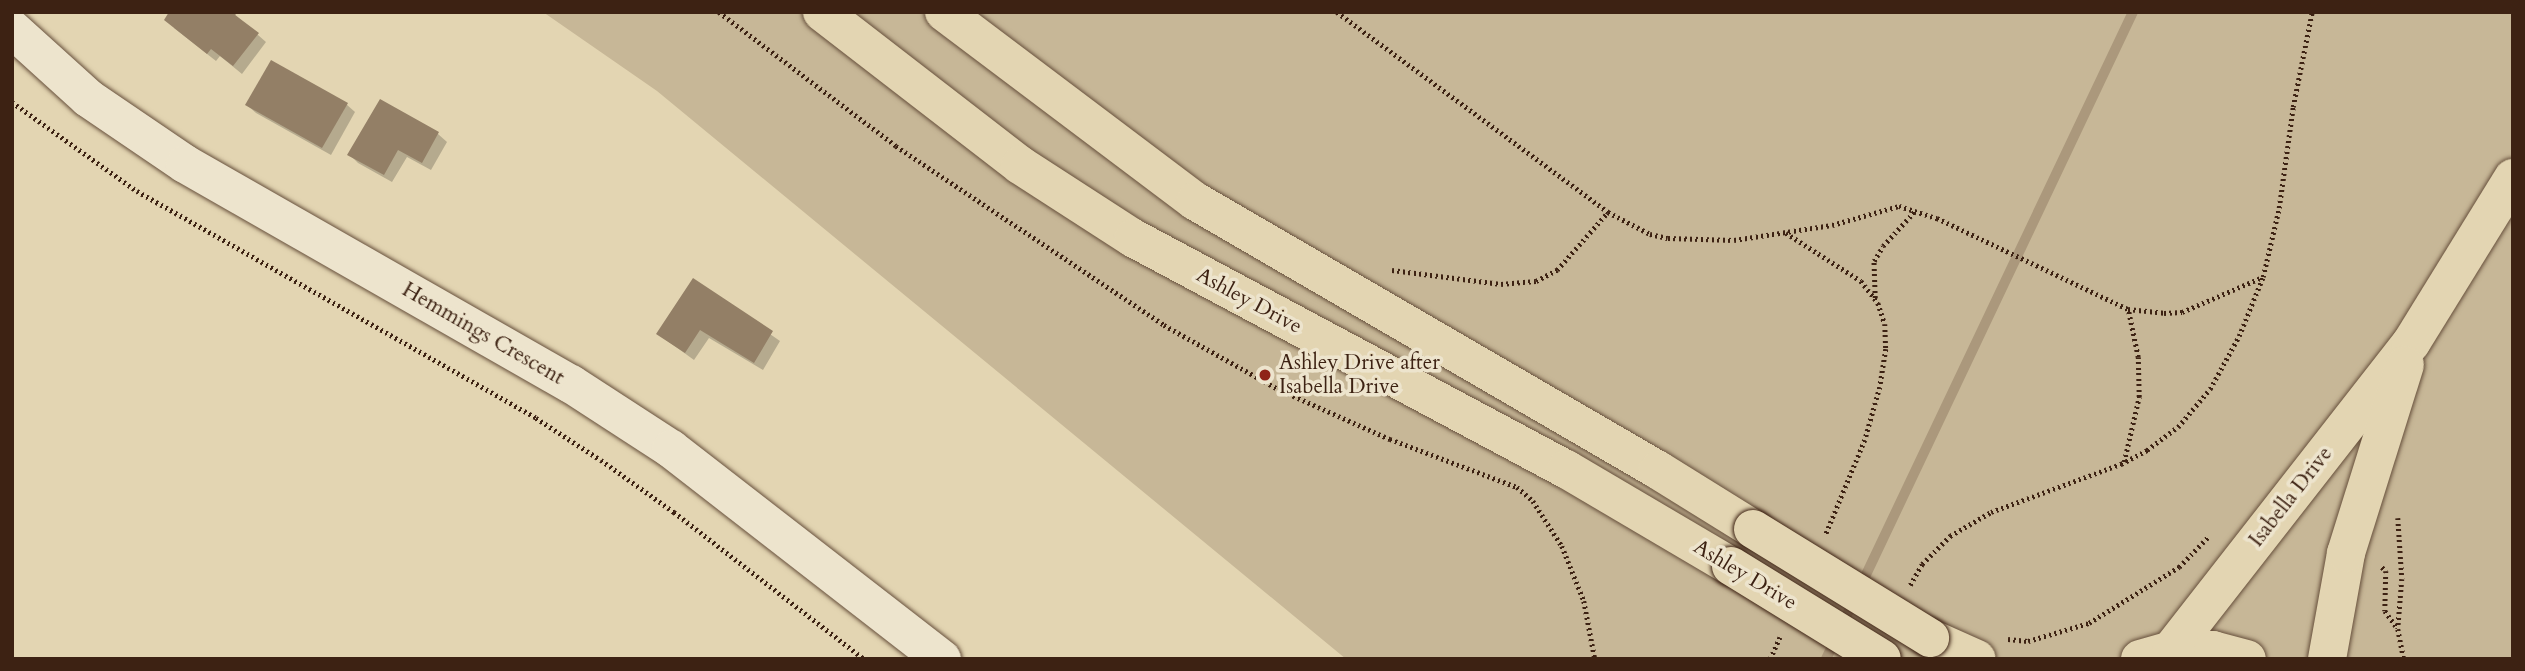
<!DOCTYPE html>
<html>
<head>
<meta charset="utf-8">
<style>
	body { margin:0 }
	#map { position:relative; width:2525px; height:671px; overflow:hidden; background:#e3d5b2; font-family:Cardo,serif }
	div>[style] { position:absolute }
	.green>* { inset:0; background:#c7b797 }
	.shadow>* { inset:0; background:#0003 }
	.stream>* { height:10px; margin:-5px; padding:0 5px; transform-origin:5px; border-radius:5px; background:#ab987c }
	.building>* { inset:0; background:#937f66 }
	.path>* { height:4.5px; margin-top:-2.25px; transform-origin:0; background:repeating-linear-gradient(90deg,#3d2213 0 2px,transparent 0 5.5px) }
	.roads { filter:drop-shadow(0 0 2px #664f3b) drop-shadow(0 0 2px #664f3b) }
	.minor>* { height:38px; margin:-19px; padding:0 19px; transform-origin:19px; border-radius:19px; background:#ede4cd }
	.major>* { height:38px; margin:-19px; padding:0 19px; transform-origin:19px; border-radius:19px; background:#e3d5b2 }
	.bridges { filter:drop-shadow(0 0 2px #3d2213) drop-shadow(0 0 2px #3d2213) }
	.major-bridge>* { height:38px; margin:-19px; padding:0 19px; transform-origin:19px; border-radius:19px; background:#e3d5b2 }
	.dots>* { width:19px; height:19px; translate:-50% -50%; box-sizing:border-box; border:4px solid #ede4cd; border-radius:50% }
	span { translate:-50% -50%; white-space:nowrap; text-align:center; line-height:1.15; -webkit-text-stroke:7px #ede4cd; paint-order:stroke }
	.street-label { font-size:21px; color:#3d2213 }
	.poi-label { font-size:21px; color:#3d2213 }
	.left { translate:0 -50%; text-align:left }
	.frame { position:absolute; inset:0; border:14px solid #3d2213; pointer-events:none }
</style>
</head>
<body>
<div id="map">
	<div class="green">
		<div style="clip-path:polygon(543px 12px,2513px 12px,2513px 659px,1346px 659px,657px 91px)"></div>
	</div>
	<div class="shadow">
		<div style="clip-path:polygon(232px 12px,266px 42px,242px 74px,220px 56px,216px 61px,174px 28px)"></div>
		<div style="clip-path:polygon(380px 101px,438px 134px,447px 142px,431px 170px,407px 157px,392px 182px,358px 163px,350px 155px)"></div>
		<div style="clip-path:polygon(346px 104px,355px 112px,331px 155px,256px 113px,247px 105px)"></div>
		<div style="clip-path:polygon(693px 280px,780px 341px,763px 370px,709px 338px,694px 360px,658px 334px)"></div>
	</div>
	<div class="stream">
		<div style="left:1826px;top:659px;width:716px;rotate:-64.62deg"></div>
	</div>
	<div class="building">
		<div style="clip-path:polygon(169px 12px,238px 12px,235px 15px,259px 33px,233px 66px,211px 49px,207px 54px,164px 20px)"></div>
		<div style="clip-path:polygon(271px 60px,348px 103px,322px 148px,245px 105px)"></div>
		<div style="clip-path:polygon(380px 99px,439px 132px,422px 163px,398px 150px,384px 175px,347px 155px)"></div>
		<div style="clip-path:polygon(693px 278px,773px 331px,754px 363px,700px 330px,685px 353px,656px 334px)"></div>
	</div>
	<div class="path">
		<div style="left:719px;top:12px;width:222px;rotate:37.1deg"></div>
		<div style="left:896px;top:146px;width:322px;rotate:33.7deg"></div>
		<div style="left:1164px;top:325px;width:131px;rotate:29.3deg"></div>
		<div style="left:1278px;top:389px;width:123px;rotate:24.1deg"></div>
		<div style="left:1390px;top:439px;width:136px;rotate:20.7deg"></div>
		<div style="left:1517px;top:487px;width:21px;rotate:41deg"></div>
		<div style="left:1533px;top:501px;width:54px;rotate:57.2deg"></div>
		<div style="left:1562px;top:546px;width:59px;rotate:68.2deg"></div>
		<div style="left:1584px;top:601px;width:59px;rotate:79.3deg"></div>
		<div style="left:1337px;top:12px;width:337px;rotate:36.4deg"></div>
		<div style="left:1608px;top:212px;width:47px;rotate:27.6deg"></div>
		<div style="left:1650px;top:234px;width:18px;rotate:13deg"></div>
		<div style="left:1668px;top:238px;width:66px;rotate:1.7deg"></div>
		<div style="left:1734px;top:240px;width:99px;rotate:-8.7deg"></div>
		<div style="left:1832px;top:225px;width:70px;rotate:-15.8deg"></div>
		<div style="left:1899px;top:206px;width:40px;rotate:18deg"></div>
		<div style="left:1937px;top:218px;width:212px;rotate:25.5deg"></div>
		<div style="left:2128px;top:309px;width:36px;rotate:6deg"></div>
		<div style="left:2164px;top:313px;width:18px;rotate:-3deg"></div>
		<div style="left:2182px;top:312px;width:88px;rotate:-23.4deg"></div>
		<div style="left:12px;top:102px;width:153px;rotate:35.5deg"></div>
		<div style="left:137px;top:191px;width:459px;rotate:29.6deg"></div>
		<div style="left:536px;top:418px;width:77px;rotate:32.9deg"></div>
		<div style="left:601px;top:460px;width:90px;rotate:35.5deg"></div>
		<div style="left:674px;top:512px;width:240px;rotate:37.7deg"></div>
		<div style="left:1786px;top:233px;width:89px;rotate:32.6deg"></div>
		<div style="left:1861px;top:281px;width:28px;rotate:52deg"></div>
		<div style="left:1878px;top:303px;width:22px;rotate:72deg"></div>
		<div style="left:1885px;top:324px;width:25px;rotate:88deg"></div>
		<div style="left:1886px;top:349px;width:38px;rotate:99deg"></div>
		<div style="left:1880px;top:387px;width:55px;rotate:105.8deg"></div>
		<div style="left:1865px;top:440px;width:102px;rotate:112.5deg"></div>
		<div style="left:1392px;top:270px;width:110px;rotate:7.3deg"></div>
		<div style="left:1501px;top:284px;width:35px;rotate:-5deg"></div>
		<div style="left:1536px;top:281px;width:24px;rotate:-28deg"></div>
		<div style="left:1557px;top:270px;width:77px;rotate:-48.7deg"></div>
		<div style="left:1875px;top:298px;width:37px;rotate:-92deg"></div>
		<div style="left:1874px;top:261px;width:17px;rotate:-59deg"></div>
		<div style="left:1883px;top:246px;width:49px;rotate:-47.5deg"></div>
		<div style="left:2124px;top:462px;width:67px;rotate:-77deg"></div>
		<div style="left:2139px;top:397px;width:40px;rotate:-91.4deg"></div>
		<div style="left:2138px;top:357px;width:49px;rotate:-101.8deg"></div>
		<div style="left:2398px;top:518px;width:61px;rotate:86.2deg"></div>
		<div style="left:2402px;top:579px;width:50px;rotate:94.6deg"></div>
		<div style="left:2398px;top:629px;width:31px;rotate:79deg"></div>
		<div style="left:2382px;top:567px;width:6px;rotate:45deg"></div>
		<div style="left:2386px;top:571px;width:40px;rotate:91.4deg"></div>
		<div style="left:2385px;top:611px;width:22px;rotate:54deg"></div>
		<div style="left:1910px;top:585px;width:24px;rotate:-60deg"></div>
		<div style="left:1922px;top:564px;width:40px;rotate:-45deg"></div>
		<div style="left:1950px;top:536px;width:48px;rotate:-30.3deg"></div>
		<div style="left:1991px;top:512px;width:139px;rotate:-20.3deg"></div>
		<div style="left:2121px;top:464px;width:30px;rotate:-28deg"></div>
		<div style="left:2147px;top:450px;width:39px;rotate:-37deg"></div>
		<div style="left:2178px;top:427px;width:50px;rotate:-49.9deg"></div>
		<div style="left:2210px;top:389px;width:60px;rotate:-61.3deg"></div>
		<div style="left:2239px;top:336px;width:64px;rotate:-67.9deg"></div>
		<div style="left:2263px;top:277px;width:71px;rotate:-76.9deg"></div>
		<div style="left:2279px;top:208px;width:102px;rotate:-82.1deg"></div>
		<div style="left:2293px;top:107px;width:97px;rotate:-78.7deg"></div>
		<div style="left:2008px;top:639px;width:20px;rotate:6deg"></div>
		<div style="left:2028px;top:641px;width:64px;rotate:-16.4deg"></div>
		<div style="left:2089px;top:623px;width:106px;rotate:-31.9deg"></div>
		<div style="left:2179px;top:567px;width:43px;rotate:-45.9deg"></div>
		<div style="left:1770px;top:659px;width:24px;rotate:-66deg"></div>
	</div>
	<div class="roads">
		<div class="minor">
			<div style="left:12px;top:29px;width:103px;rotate:42.2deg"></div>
			<div style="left:88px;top:98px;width:117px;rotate:34.2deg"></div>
			<div style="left:185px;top:164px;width:444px;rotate:29.7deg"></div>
			<div style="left:571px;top:384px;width:119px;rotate:33deg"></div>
			<div style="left:671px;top:449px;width:343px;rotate:37.8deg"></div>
		</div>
		<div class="major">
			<div style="left:822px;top:12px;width:250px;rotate:37.7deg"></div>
			<div style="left:1020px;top:165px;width:135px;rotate:32.9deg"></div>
			<div style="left:1133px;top:238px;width:491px;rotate:28.1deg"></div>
			<div style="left:1566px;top:469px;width:191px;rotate:30.5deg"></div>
			<div style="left:944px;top:12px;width:314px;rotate:37deg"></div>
			<div style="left:1195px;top:201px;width:535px;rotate:30.16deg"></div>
			<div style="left:1658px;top:470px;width:112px;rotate:31.8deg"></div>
			<div style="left:1930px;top:638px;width:51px;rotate:24.1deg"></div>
			<div style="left:2171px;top:650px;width:390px;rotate:-52deg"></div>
			<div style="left:2411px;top:343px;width:194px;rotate:-58.3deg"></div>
			<div style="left:2140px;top:659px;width:32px;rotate:-16deg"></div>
			<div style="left:2171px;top:650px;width:42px"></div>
			<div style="left:2213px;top:650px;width:35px;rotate:15deg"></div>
			<div style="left:2327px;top:659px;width:108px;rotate:-79.8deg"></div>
			<div style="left:2346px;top:553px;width:197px;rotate:-72.6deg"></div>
		</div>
	</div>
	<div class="bridges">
		<div class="major-bridge">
			<div style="left:1753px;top:529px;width:208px;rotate:31.6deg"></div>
			<div style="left:1731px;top:566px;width:177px;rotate:31.6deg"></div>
		</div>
	</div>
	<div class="dots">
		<div style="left:1265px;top:375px;background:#8f2418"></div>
	</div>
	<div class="street-label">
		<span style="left:1249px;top:301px;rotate:28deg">Ashley Drive</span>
		<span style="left:483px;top:334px;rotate:30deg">Hemmings Crescent</span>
		<span style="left:2291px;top:497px;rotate:-52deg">Isabella Drive</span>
		<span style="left:1745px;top:575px;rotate:31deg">Ashley Drive</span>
	</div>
	<div class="poi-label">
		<span class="left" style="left:1279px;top:375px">Ashley Drive after<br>Isabella Drive</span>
	</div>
	<div class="frame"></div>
</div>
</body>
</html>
